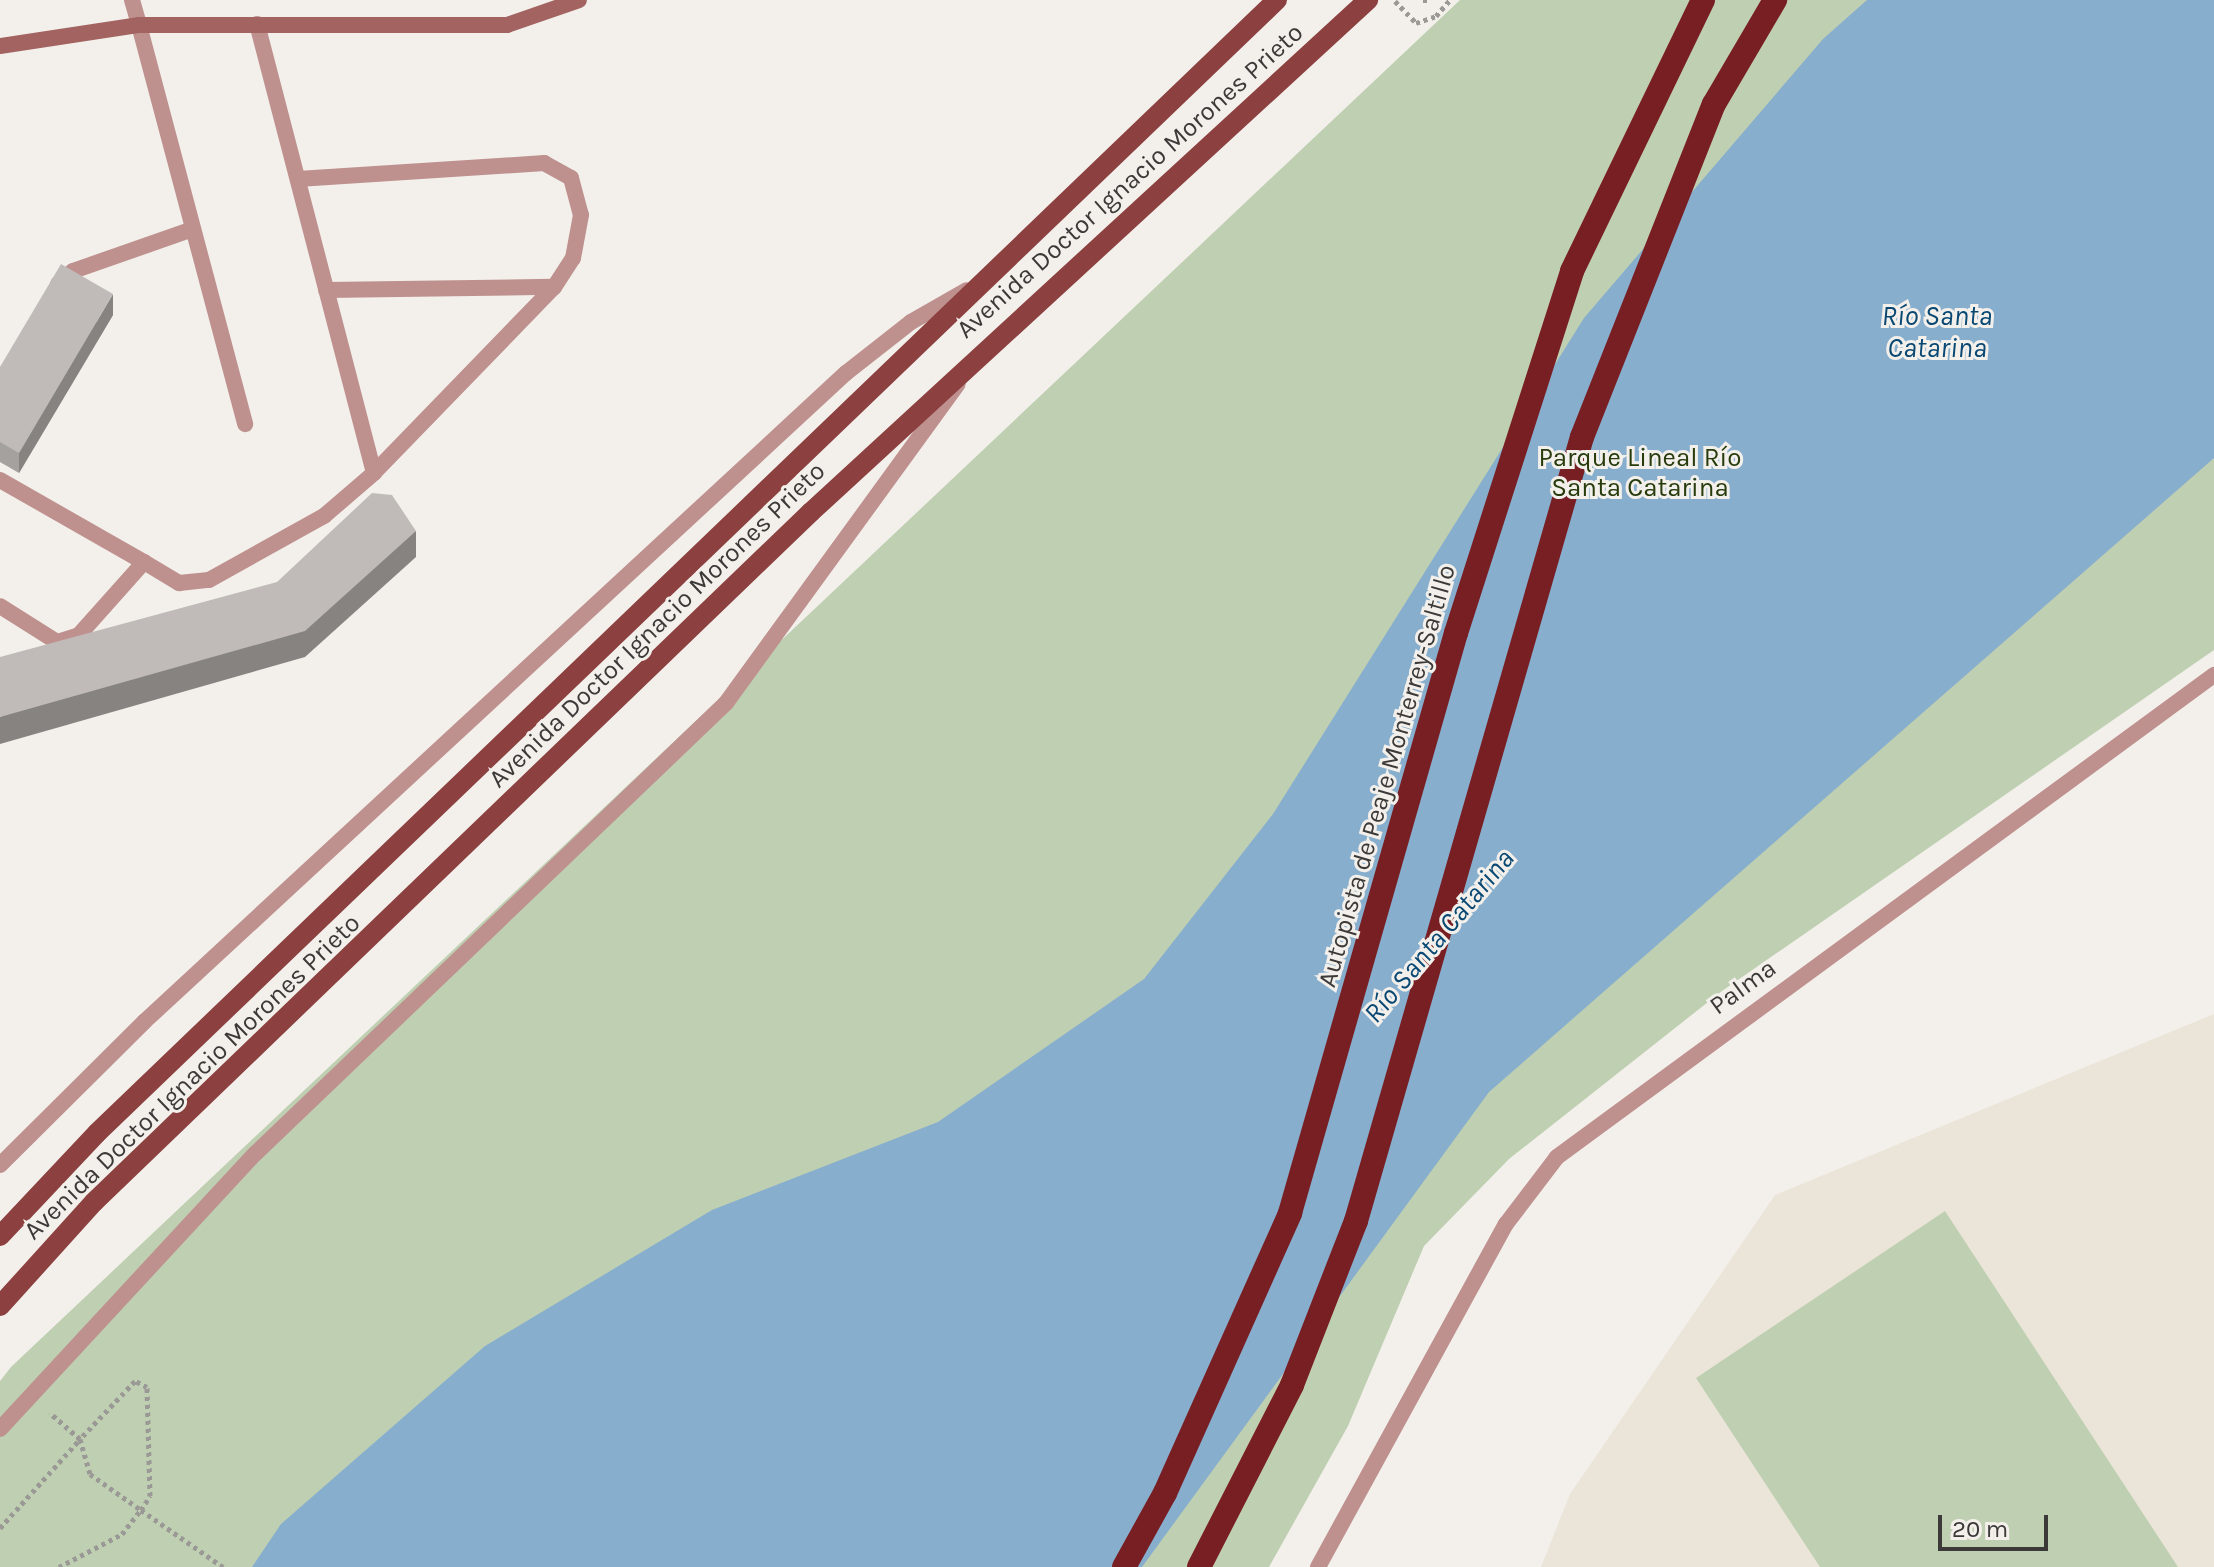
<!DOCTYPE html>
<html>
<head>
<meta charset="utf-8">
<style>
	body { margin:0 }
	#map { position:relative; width:2214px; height:1567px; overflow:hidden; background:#f3f0eb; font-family:Karla,sans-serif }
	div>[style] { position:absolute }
	.built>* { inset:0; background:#ebe5d9 }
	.green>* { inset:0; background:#bfcfb1 }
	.water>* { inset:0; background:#88aece }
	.path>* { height:5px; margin-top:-2.5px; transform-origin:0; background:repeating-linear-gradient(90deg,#9b9996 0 4px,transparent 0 8px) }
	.service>* { height:16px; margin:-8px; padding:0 8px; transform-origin:8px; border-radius:8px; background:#be918f }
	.minor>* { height:16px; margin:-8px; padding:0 8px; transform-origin:8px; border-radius:8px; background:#be918f }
	.tertiary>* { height:16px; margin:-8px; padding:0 8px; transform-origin:8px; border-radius:8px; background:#be918f }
	.secondary>* { height:16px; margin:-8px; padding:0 8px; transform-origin:8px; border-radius:8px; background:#a26361 }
	.primary>* { height:20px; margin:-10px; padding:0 10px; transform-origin:10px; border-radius:10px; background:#8c4040 }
	.motorway>* { height:24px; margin:-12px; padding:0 12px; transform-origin:12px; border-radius:12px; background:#781f24 }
	.wall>* { inset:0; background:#a5a19e }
	.shaded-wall>* { inset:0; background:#868381 }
	.building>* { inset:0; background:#c0bbb8 }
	span { translate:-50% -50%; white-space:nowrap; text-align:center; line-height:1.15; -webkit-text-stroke:6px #f3f0eb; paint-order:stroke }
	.street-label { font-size:26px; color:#3b3a38 }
	.park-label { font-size:26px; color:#273b0d }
	.water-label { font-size:28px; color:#094873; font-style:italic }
	.scale { position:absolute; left:1938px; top:1515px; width:110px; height:36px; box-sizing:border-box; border:4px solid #3b3a38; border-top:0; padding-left:10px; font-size:24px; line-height:28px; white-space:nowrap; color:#3b3a38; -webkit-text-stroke:6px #f3f0eb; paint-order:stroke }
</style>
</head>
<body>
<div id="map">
	<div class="built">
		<div style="clip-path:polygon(2214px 1014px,2214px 1567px,1541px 1567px,1570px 1494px,1775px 1195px)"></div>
	</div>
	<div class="green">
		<div style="clip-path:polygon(1460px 0,2214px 0,2214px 650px,1722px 991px,1509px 1159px,1424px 1246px,1348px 1426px,1269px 1567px,0 1567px,0 1381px,11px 1367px)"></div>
		<div style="clip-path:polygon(1945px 1211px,2178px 1567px,1820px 1567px,1696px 1378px)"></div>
	</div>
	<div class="water">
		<div style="clip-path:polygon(1867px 0,2214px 0,2214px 458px,1489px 1092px,1142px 1567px,252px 1567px,281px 1524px,485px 1346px,712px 1210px,938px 1122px,1144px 979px,1273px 814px,1584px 318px,1823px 39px)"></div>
	</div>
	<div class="path">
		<div style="left:1423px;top:0;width:7px"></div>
		<div style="left:1395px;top:1px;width:30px;rotate:46deg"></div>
		<div style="left:1416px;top:23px;width:21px;rotate:-19deg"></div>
		<div style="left:1436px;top:16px;width:21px;rotate:-49deg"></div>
		<div style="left:0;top:1528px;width:120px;rotate:-48deg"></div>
		<div style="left:80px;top:1439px;width:40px;rotate:-139deg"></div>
		<div style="left:59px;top:1567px;width:71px;rotate:-27.6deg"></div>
		<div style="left:122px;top:1534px;width:31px;rotate:-52deg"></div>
		<div style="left:141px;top:1510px;width:17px;rotate:-57deg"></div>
		<div style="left:150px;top:1496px;width:109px;rotate:-91.6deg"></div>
		<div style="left:147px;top:1387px;width:13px;rotate:-153deg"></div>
		<div style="left:135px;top:1381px;width:80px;rotate:133.5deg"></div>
		<div style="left:80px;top:1439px;width:36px;rotate:74deg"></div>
		<div style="left:90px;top:1474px;width:62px;rotate:35.2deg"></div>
		<div style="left:141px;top:1510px;width:100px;rotate:34.8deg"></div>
	</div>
	<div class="service">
		<div style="left:139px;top:25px;width:413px;rotate:75.1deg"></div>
		<div style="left:298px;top:179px;width:247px;rotate:-3.7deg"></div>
		<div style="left:544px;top:163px;width:31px;rotate:29deg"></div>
		<div style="left:571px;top:178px;width:38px;rotate:75deg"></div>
		<div style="left:581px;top:215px;width:44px;rotate:100.5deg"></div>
		<div style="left:573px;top:258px;width:35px;rotate:123deg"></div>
		<div style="left:554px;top:287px;width:259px;rotate:134.1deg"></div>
		<div style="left:58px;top:284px;width:20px;rotate:-41deg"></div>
		<div style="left:73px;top:271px;width:127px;rotate:-19.3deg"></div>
		<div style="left:326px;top:290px;width:228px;rotate:-0.8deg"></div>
		<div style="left:0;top:480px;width:166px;rotate:29.7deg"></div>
		<div style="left:144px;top:562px;width:98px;rotate:131.7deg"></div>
		<div style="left:79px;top:635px;width:23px;rotate:162deg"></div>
		<div style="left:57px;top:642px;width:67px;rotate:-147.7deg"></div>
		<div style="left:144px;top:562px;width:41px;rotate:31deg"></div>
		<div style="left:179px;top:583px;width:30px;rotate:-6deg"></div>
		<div style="left:209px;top:580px;width:132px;rotate:-29.1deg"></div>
		<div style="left:324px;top:516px;width:66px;rotate:-40.7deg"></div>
		<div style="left:374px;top:473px;width:464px;rotate:-104.6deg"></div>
	</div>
	<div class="minor">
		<div style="left:132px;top:0;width:26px;rotate:74deg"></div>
		<div style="left:1318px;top:1567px;width:391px;rotate:-61.3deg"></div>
		<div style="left:1506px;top:1224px;width:84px;rotate:-52.7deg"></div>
		<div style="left:1557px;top:1157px;width:815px;rotate:-36.27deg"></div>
	</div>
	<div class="tertiary">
		<div style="left:0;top:1165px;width:204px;rotate:-44.8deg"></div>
		<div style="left:145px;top:1021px;width:955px;rotate:-42.75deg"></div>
		<div style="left:846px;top:373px;width:83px;rotate:-38.1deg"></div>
		<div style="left:911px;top:322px;width:64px;rotate:-29.7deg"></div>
		<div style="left:0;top:1429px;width:376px;rotate:-47.2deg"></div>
		<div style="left:256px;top:1153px;width:651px;rotate:-43.75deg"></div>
		<div style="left:726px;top:703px;width:394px;rotate:-54deg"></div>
	</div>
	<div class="secondary">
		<div style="left:0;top:46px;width:141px;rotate:-8.6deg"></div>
		<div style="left:139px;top:25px;width:368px"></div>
		<div style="left:507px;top:25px;width:76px;rotate:-19.1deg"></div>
	</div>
	<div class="primary">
		<div style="left:0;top:1236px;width:141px;rotate:-46.7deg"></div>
		<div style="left:97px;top:1133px;width:1636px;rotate:-43.84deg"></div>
		<div style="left:0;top:1306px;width:140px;rotate:-47.9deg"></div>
		<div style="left:94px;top:1202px;width:995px;rotate:-43.9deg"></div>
		<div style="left:811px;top:512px;width:757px;rotate:-42.59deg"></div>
	</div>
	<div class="motorway">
		<div style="left:1124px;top:1567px;width:85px;rotate:-61deg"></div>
		<div style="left:1165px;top:1493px;width:307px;rotate:-65.9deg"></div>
		<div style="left:1290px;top:1213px;width:603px;rotate:-74.03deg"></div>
		<div style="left:1456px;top:633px;width:380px;rotate:-72.2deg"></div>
		<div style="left:1572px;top:271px;width:301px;rotate:-64.2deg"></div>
		<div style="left:1199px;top:1567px;width:204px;rotate:-62.9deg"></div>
		<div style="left:1292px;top:1385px;width:176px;rotate:-68.7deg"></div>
		<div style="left:1356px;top:1221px;width:816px;rotate:-73.92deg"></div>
		<div style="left:1582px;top:437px;width:358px;rotate:-68.4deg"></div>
		<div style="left:1714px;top:104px;width:121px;rotate:-59.6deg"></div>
	</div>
	<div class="wall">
		<div style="clip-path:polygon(113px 315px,19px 473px,0 462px,0 367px)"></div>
	</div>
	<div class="shaded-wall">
		<div style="clip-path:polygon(113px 294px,113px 315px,19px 473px,19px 453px)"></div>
		<div style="clip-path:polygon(416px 531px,416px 557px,305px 657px,0 744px,0 717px)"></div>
	</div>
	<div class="building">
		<div style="clip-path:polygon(61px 264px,113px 294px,19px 453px,0 442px,0 367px)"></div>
		<div style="clip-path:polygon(372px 493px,392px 495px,416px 531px,305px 631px,0 717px,0 657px,277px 582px)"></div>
	</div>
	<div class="street-label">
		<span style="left:1130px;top:181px;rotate:-42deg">Avenida Doctor Ignacio Morones Prieto</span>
		<span style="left:657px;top:625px;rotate:-44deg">Avenida Doctor Ignacio Morones Prieto</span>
		<span style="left:1387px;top:776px;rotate:-74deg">Autopista de Peaje Monterrey-Saltillo</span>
		<span style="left:1743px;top:987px;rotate:-36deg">Palma</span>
		<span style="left:192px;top:1077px;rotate:-44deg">Avenida Doctor Ignacio Morones Prieto</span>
	</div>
	<div class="park-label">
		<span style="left:1640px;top:473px">Parque Lineal Río<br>Santa Catarina</span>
	</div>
	<div class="water-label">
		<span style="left:1937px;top:332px">Río Santa<br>Catarina</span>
		<span style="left:1439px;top:936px;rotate:-50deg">Río Santa Catarina</span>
	</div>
	<div class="scale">20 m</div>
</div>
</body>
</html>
